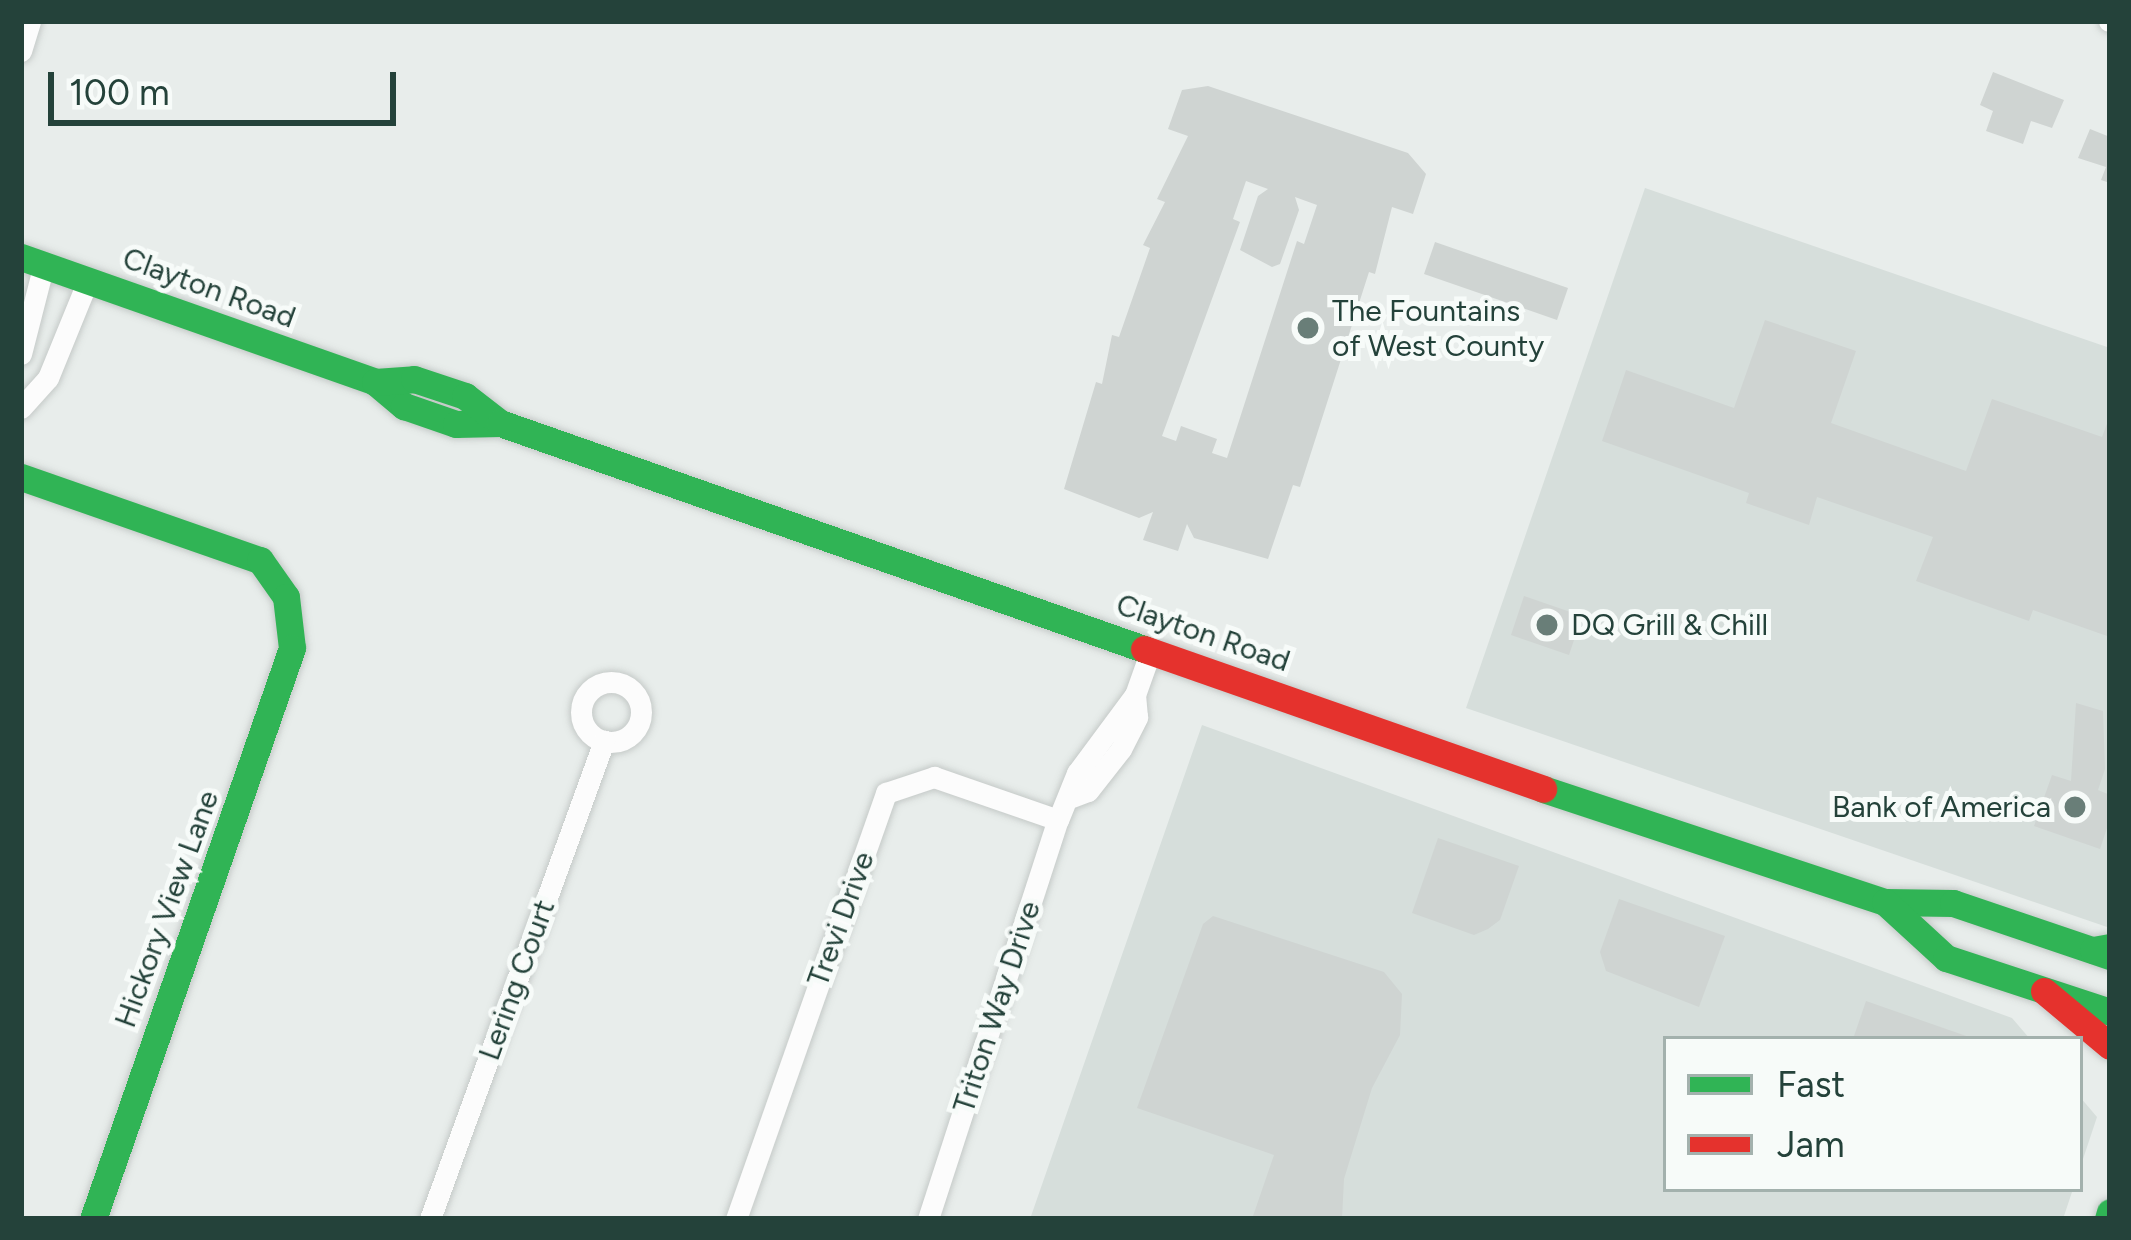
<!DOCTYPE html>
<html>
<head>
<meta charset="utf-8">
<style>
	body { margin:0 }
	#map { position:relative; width:2131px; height:1240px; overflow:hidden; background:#e8edeb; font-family:Figtree,sans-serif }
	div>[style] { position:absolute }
	.built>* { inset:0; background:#d6dedb }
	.building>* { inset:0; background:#cfd4d2 }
	.roads { filter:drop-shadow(0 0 3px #c5cac8) drop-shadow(0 0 3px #c5cac8) }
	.street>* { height:21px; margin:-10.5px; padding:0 10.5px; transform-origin:10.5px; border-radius:10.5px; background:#fcfcfc }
	.street>.ring { margin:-10.5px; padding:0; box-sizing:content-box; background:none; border:21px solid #fcfcfc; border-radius:50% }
	.fast>* { height:27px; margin:-13.5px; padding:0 13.5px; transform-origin:13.5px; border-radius:13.5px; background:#30b455 }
	.jam>* { height:27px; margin:-13.5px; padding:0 13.5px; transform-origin:13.5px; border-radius:13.5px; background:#e5322d }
	.dots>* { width:33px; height:33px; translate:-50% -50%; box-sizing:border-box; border:6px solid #f7fbf9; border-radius:50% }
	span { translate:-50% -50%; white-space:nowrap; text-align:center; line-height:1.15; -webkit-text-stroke:10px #f7fbf9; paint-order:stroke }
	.street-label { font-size:30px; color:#24423a }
	.poi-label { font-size:30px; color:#24423a }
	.left { translate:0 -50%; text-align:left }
	.right { translate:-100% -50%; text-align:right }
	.frame { position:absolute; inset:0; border:24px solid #24423a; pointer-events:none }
	.legend { position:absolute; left:1663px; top:1036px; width:420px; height:156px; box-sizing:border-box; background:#f7fbf9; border:3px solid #a3b1ad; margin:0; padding:15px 21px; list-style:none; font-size:36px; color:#24423a }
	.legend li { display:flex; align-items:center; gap:24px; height:60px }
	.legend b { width:60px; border:3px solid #a3b1ad }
	.scale { position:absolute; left:48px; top:72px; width:348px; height:54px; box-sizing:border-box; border:6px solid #24423a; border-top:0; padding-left:15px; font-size:36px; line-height:42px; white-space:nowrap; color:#24423a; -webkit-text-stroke:9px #f7fbf9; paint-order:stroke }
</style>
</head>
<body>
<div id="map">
	<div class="built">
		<div style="clip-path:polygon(1645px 188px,2110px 348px,2110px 928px,1466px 708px)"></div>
		<div style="clip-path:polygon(1202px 725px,2012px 1018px,2030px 1039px,1666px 1039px,1666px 1189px,2073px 1189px,2063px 1219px,1030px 1219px)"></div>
		<div style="clip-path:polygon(2080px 1097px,2097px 1117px,2080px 1168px)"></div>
	</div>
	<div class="building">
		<div style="clip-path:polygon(1993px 72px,2064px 100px,2052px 128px,2031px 121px,2023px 144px,1986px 131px,1993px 111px,1980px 105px)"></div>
		<div style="clip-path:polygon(evenodd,1208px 86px,1408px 153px,1426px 174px,1413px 214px,1392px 207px,1375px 274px,1369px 272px,1300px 487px,1293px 485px,1268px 559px,1194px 538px,1187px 524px,1178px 551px,1143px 540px,1153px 512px,1139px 518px,1064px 489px,1096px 382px,1102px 384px,1112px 335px,1119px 337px,1150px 248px,1143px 245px,1165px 202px,1157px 199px,1188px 136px,1168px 129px,1182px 90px,1208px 86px,1246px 181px,1268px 189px,1258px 196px,1240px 250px,1272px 267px,1280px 264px,1299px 210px,1295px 197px,1317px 205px,1304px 244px,1297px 241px,1227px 458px,1212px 453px,1217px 439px,1181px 426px,1176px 441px,1162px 436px,1240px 222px,1233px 219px,1246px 181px)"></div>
		<div style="clip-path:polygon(2090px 129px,2110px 137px,2110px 183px,2101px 180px,2106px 167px,2078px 158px)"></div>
		<div style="clip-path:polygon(1435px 242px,1568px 288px,1557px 320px,1424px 274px)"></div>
		<div style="clip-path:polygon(1765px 320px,1856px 351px,1831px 423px,1966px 471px,1992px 399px,2102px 437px,2110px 416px,2110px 637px,2033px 610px,2029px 621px,1916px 581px,1933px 537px,1817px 497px,1809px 525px,1746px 503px,1749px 493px,1602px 441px,1626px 370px,1734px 408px)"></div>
		<div style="clip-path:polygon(1524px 596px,1582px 616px,1569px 655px,1511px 635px)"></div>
		<div style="clip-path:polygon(2076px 703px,2103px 711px,2105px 769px,2098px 790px,2110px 795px,2110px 819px,2100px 849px,2034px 826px,2052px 775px,2071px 781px)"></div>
		<div style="clip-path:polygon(1438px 838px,1519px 866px,1500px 920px,1488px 929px,1474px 935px,1412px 913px)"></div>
		<div style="clip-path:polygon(1619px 899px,1725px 936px,1699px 1007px,1606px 971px,1600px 952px)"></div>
		<div style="clip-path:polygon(1213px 916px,1384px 972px,1402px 994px,1400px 1035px,1372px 1088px,1344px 1179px,1342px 1219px,1252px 1219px,1274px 1155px,1137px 1108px,1203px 924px)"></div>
		<div style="clip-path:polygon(1866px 1001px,1972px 1038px,1972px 1039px,1853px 1039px)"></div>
	</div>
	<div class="roads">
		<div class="street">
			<div style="left:2109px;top:21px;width:1px"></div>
			<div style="left:21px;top:51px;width:31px;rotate:-73deg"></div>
			<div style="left:21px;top:354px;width:93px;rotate:-75.7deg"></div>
			<div style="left:21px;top:408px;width:40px;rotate:-48deg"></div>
			<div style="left:48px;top:378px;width:106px;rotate:-67.8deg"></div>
			<div class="ring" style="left:581px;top:682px;width:39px;height:39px"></div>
			<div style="left:1072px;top:797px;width:17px;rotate:-21deg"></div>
			<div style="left:1088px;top:791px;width:53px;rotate:-51.8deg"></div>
			<div style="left:1121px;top:749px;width:36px;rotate:-63deg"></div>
			<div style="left:1137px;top:717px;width:22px;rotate:-95deg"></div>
			<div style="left:430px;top:1219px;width:509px;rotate:-70deg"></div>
			<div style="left:736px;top:1219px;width:452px;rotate:-70.6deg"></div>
			<div style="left:886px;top:793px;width:51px;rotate:-18.4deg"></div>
			<div style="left:934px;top:777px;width:131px;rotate:19.1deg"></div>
			<div style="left:928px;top:1219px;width:420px;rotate:-72deg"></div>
			<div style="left:1058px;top:820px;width:51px;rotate:-68deg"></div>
			<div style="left:1077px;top:773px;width:97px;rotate:-53.4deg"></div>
			<div style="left:1135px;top:695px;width:48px;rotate:-70.4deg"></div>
		</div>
		<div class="fast">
			<div style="left:21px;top:257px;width:375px;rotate:19.4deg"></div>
			<div style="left:375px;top:382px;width:38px;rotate:40deg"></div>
			<div style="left:404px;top:406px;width:55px;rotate:19.1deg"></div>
			<div style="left:456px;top:424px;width:44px;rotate:-1.3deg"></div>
			<div style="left:375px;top:382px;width:39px;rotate:-4deg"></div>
			<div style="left:414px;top:379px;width:54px;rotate:18.4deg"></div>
			<div style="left:465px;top:396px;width:44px;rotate:37.6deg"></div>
			<div style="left:500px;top:423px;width:683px;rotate:19.34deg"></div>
			<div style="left:21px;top:477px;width:253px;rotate:19.2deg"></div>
			<div style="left:260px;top:560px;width:45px;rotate:54.9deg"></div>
			<div style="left:286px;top:597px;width:51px;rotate:83.3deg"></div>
			<div style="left:292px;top:648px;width:605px;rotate:109.21deg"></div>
			<div style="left:1543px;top:789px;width:360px;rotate:18.3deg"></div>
			<div style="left:1885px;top:902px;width:68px;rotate:0.8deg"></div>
			<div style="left:1953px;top:903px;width:166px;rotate:18.7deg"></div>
			<div style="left:1885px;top:902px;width:83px;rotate:42.6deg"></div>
			<div style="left:1946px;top:958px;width:173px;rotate:18.2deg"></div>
			<div style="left:2093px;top:950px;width:17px;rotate:-10deg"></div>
			<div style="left:2108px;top:1219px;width:7px;rotate:-74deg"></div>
		</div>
		<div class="jam">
			<div style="left:1144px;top:649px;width:423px;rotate:19.3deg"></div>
			<div style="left:2044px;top:991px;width:86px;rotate:39.8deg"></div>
		</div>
	</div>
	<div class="dots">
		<div style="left:1308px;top:328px;background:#697e78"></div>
		<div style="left:1547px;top:625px;background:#697e78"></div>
		<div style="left:2075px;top:807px;background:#697e78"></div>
	</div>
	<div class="street-label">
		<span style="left:209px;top:288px;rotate:20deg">Clayton Road</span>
		<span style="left:1203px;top:633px;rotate:19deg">Clayton Road</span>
		<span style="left:167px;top:909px;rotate:-70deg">Hickory View Lane</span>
		<span style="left:841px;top:919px;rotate:-70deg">Trevi Drive</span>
		<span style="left:517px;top:980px;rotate:-70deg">Lering Court</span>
		<span style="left:997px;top:1007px;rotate:-72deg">Triton Way Drive</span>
	</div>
	<div class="poi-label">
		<span class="left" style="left:1332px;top:328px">The Fountains<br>of West County</span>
		<span class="left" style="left:1571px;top:625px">DQ Grill &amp; Chill</span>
		<span class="right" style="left:2051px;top:807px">Bank of America</span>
	</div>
	<div class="frame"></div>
	<ul class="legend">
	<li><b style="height:15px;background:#30b455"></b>Fast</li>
	<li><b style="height:15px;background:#e5322d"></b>Jam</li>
	</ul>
	<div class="scale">100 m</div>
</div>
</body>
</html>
